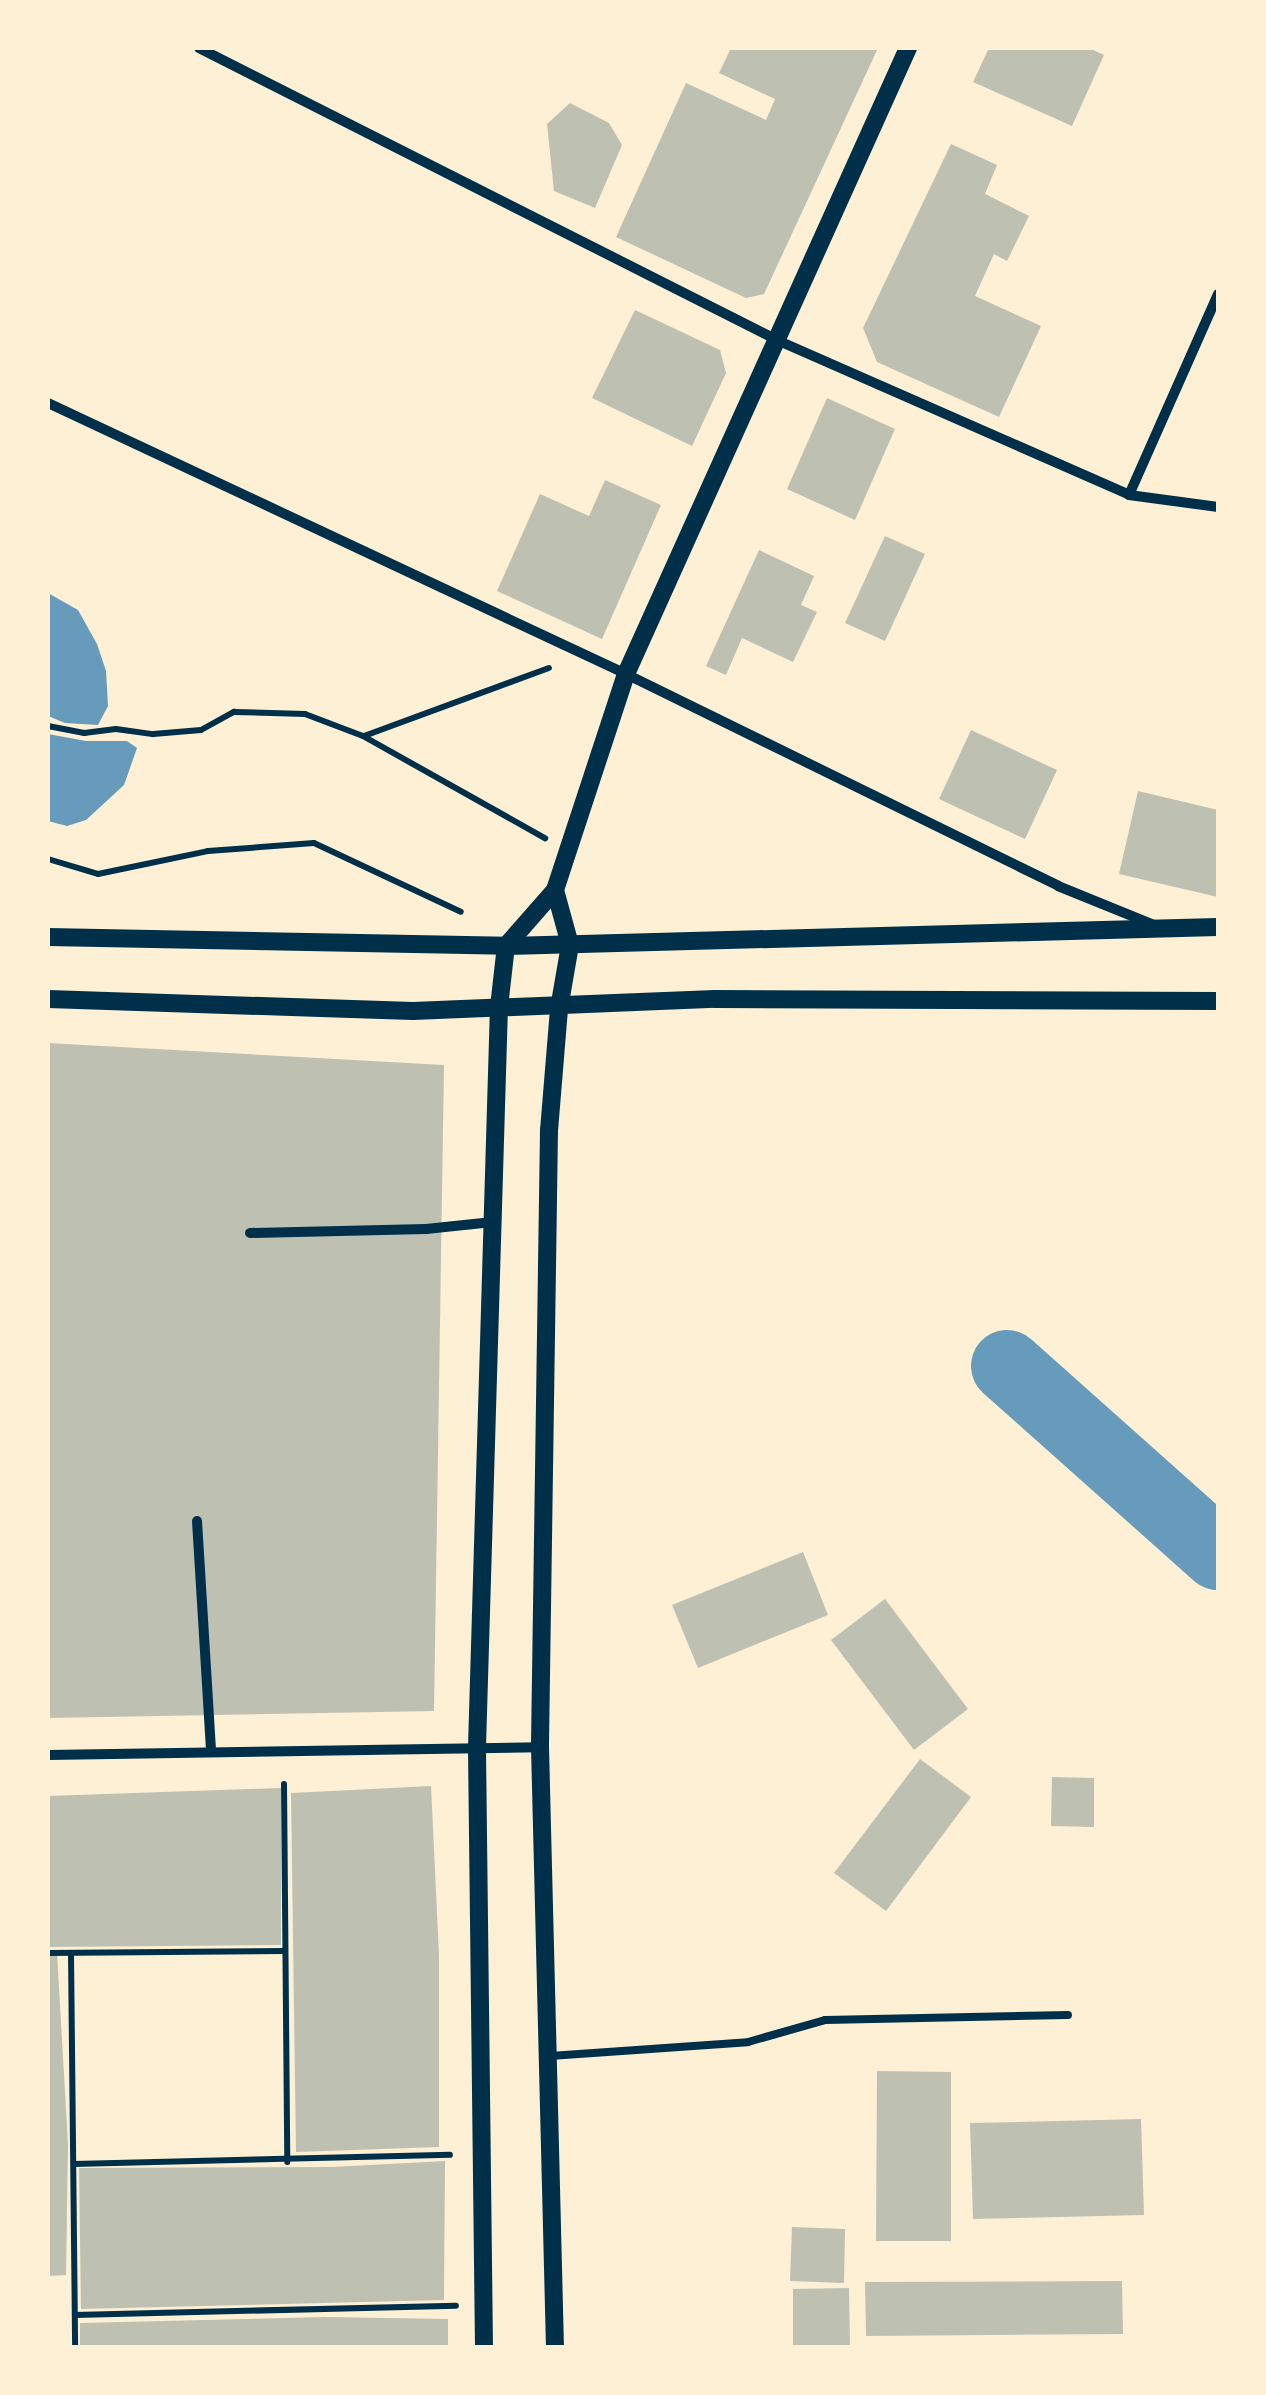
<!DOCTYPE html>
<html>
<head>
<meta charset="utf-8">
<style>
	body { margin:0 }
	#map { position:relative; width:1266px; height:2395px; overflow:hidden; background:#fdf0d5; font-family:"DejaVu Sans",sans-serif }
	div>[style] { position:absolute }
	.water>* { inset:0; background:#669bbc }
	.river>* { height:72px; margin:-36px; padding:0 36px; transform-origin:36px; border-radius:36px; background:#669bbc }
	.building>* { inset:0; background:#bec0b2 }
	.path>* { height:6px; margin:-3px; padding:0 3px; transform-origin:3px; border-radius:3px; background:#003049 }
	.service>* { height:8px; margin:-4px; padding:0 4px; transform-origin:4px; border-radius:4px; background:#003049 }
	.minor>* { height:10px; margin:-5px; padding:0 5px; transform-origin:5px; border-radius:5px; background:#003049 }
	.tertiary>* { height:18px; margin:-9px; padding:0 9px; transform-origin:9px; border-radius:9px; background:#003049 }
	span { translate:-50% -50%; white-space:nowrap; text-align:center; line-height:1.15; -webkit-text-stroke:10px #fdf0d5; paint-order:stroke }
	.frame { position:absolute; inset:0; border:50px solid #fdf0d5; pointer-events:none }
</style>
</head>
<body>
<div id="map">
	<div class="water">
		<div style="clip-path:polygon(48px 593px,78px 610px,97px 644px,106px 671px,108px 706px,98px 725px,65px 723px,48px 716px)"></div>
		<div style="clip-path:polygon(48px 734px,86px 741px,127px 741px,137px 748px,124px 785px,86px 820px,67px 826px,48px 821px)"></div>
	</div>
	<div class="river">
		<div style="left:1007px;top:1366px;width:283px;rotate:41.7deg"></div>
	</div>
	<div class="building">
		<div style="clip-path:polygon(731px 48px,878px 48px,764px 294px,746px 298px,616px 237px,686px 83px,766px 120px,775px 99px,719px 73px)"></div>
		<div style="clip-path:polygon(989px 48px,1089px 48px,1104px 55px,1072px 126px,973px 82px)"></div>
		<div style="clip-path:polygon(570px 103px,609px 123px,622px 145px,595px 208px,554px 191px,547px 124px)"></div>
		<div style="clip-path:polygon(951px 144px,997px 165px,985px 194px,1029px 216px,1007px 261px,994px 254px,975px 296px,1041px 326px,999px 417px,877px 362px,863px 328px)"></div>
		<div style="clip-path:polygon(635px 310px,720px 350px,726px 373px,692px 446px,592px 398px)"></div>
		<div style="clip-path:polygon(827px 398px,895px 429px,855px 520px,787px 489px)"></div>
		<div style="clip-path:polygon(605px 480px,661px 505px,602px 639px,497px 591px,540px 494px,589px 516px)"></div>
		<div style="clip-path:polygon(885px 536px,925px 554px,885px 641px,845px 623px)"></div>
		<div style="clip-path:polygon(759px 550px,814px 576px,801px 605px,817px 612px,793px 662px,742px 638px,726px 675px,706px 666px)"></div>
		<div style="clip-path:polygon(971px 730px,1057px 770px,1025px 839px,939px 799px)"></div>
		<div style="clip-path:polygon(1138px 791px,1218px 810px,1218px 897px,1119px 874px)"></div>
		<div style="clip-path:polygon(48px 1043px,444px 1065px,434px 1711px,48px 1718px)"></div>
		<div style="clip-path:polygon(803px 1552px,828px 1615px,698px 1668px,672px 1605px)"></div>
		<div style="clip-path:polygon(885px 1599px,968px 1709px,914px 1750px,831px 1640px)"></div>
		<div style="clip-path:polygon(920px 1759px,971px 1797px,886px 1911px,834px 1873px)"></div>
		<div style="clip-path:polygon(1052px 1777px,1094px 1778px,1094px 1827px,1051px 1826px)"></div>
		<div style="clip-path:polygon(431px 1786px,439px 1955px,439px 2147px,296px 2152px,291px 1793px)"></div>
		<div style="clip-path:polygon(281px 1788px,281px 1945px,48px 1947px,48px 1796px)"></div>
		<div style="clip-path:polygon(57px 1953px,68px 2144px,66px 2275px,48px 2276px,48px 1954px)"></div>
		<div style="clip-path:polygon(877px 2071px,951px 2072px,951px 2241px,876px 2241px)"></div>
		<div style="clip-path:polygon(1141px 2119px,1144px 2215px,973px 2219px,970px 2123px)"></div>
		<div style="clip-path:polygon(445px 2161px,444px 2300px,81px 2309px,79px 2168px,332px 2167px)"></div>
		<div style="clip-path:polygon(792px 2227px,845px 2229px,844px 2283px,790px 2281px)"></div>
		<div style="clip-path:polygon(1122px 2281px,1123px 2334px,866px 2336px,865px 2282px)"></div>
		<div style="clip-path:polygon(849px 2288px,850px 2348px,793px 2348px,793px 2289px)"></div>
		<div style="clip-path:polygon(326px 2317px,448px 2319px,448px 2348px,80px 2348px,80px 2323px)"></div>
	</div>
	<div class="path">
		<div style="left:48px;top:726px;width:37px;rotate:11deg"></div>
		<div style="left:84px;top:733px;width:32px;rotate:-7deg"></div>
		<div style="left:116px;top:729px;width:37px;rotate:8deg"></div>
		<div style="left:153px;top:734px;width:48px;rotate:-4.8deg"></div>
		<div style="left:201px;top:730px;width:38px;rotate:-29deg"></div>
		<div style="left:234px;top:712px;width:71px;rotate:1.6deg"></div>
		<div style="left:305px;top:714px;width:62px;rotate:20.8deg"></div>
		<div style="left:363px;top:736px;width:209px;rotate:29.3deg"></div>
		<div style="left:364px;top:736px;width:197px;rotate:-20.2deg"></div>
		<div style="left:48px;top:859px;width:52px;rotate:16.7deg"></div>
		<div style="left:98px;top:874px;width:112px;rotate:-11.8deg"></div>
		<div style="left:208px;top:851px;width:106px;rotate:-4.3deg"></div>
		<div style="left:314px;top:843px;width:162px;rotate:25.1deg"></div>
		<div style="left:284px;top:1784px;width:378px;rotate:89.5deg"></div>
		<div style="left:48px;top:1953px;width:237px;rotate:-0.5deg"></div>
		<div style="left:71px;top:1953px;width:395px;rotate:89.4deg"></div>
		<div style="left:74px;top:2164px;width:376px;rotate:-1.4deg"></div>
		<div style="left:75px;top:2315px;width:381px;rotate:-1.4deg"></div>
	</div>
	<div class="service">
		<div style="left:550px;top:2056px;width:198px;rotate:-4deg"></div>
		<div style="left:748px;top:2042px;width:80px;rotate:-15.9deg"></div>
		<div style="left:825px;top:2020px;width:243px;rotate:-1.2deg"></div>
	</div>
	<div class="minor">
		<div style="left:199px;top:48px;width:650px;rotate:26.8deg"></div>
		<div style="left:779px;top:341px;width:382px;rotate:23.7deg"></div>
		<div style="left:1129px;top:495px;width:90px;rotate:7.7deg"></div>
		<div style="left:48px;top:403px;width:638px;rotate:25.12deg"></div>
		<div style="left:626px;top:674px;width:481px;rotate:26.1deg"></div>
		<div style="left:1058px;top:886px;width:104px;rotate:22.1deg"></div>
		<div style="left:1129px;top:495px;width:220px;rotate:-66.1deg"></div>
		<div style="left:250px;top:1233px;width:176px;rotate:-1.3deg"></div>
		<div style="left:426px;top:1229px;width:67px;rotate:-6deg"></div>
		<div style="left:197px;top:1521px;width:231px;rotate:86.5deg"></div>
		<div style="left:48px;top:1755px;width:492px;rotate:-0.9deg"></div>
	</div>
	<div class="tertiary">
		<div style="left:555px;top:890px;width:57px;rotate:74.7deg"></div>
		<div style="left:570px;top:945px;width:65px;rotate:99.8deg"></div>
		<div style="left:559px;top:1009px;width:121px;rotate:94.7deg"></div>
		<div style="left:549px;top:1130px;width:617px;rotate:90.84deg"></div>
		<div style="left:540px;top:1747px;width:601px;rotate:88.57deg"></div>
		<div style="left:48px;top:937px;width:458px;rotate:1.1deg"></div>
		<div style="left:506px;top:946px;width:712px;rotate:-1.53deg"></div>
		<div style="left:48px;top:999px;width:365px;rotate:1.9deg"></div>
		<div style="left:413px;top:1011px;width:302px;rotate:-2.3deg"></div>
		<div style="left:715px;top:999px;width:503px;rotate:0.23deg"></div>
		<div style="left:484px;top:2348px;width:601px;rotate:-90.67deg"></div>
		<div style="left:477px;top:1747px;width:740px;rotate:-88.3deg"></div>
		<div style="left:499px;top:1007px;width:61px;rotate:-83.5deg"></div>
		<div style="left:506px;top:946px;width:74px;rotate:-48.8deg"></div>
		<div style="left:555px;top:890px;width:227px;rotate:-71.8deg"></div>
		<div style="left:626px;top:674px;width:687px;rotate:-65.75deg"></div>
	</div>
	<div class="frame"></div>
</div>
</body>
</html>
